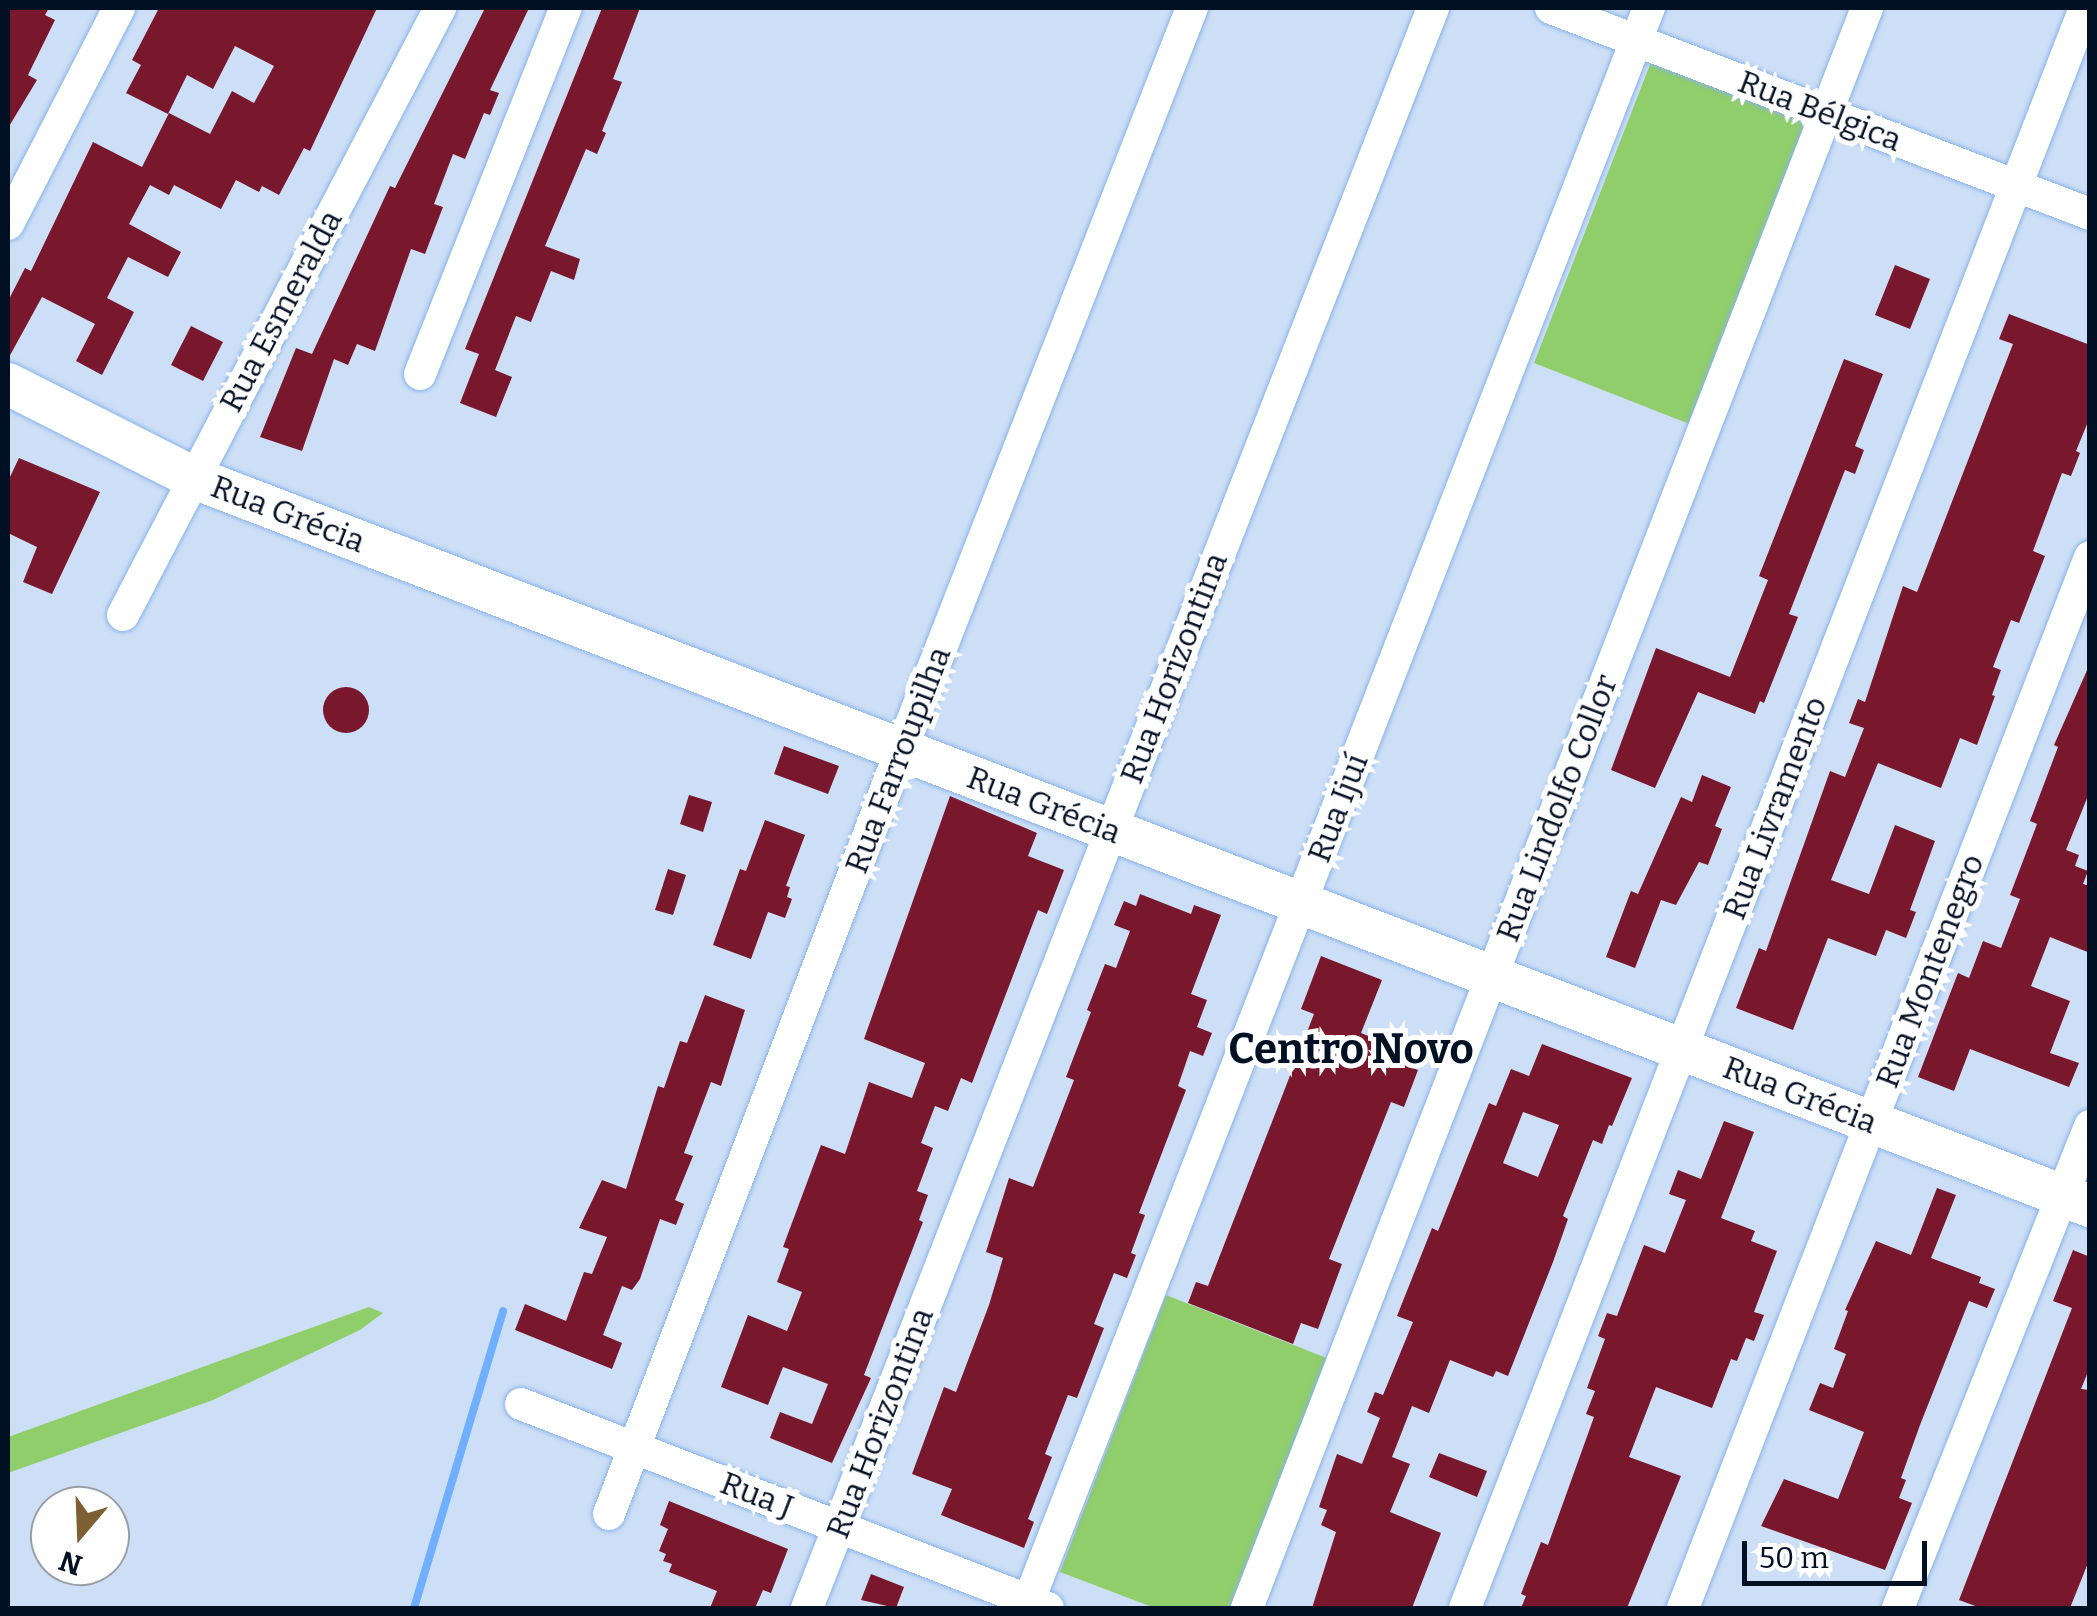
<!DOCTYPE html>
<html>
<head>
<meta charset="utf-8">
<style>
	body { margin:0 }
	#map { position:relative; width:2097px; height:1616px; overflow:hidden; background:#cddff6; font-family:Bitter,serif }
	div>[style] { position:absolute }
	.green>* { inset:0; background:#90cd6b }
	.stream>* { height:8px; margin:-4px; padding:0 4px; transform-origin:4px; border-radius:4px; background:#70affd }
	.building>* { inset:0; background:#79172c }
	.round { border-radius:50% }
	.roads { filter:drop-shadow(0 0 2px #87b3eb) drop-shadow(0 0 2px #87b3eb) }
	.minor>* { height:32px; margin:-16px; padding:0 16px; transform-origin:16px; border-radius:16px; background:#fff }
	.major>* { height:42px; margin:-21px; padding:0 21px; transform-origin:21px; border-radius:21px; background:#fff }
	span { translate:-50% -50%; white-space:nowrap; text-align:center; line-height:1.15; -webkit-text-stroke:10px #fefefe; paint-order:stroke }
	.street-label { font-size:32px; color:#021024 }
	.district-label { font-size:42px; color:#021024; font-weight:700 }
	.frame { position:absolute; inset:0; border:10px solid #021024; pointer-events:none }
	.north { position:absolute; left:30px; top:1486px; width:100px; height:100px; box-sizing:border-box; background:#fefefe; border:2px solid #999fa7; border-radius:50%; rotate:199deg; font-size:28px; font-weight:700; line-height:40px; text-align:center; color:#021024 }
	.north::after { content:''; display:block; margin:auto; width:35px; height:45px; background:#7d5f33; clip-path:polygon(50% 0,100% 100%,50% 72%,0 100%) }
	.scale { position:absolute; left:1742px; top:1541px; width:185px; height:45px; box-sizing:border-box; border:5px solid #021024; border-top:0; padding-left:12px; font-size:30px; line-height:35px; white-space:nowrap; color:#021024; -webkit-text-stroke:8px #fefefe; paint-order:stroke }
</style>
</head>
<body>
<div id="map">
	<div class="green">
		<div style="clip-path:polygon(1651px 62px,1810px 123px,1692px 425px,1534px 363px)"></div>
		<div style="clip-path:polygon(1166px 1295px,1334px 1361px,1232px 1608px,1155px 1608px,1060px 1572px)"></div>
		<div style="clip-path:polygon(369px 1307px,383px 1313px,360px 1330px,213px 1400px,8px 1473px,8px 1437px)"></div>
	</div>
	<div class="stream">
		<div style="left:414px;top:1608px;width:310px;rotate:-73.3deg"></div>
	</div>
	<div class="building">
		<div style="clip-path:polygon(8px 8px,49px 8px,45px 15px,55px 20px,28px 75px,37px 80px,8px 128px)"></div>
		<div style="clip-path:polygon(159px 8px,377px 8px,310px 151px,304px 148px,279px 195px,262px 186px,259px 192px,236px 180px,221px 209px,174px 185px,169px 195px,150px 185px,129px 224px,181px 252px,168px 277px,128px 257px,107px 298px,134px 312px,102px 375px,76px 361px,95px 324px,42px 297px,8px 359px,8px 301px,25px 268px,31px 271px,93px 142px,142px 167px,169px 113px,210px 134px,232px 91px,254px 103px,274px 66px,235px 46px,213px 89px,187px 75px,168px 114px,126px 93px,141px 65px,132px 60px)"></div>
		<div style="clip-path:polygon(485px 8px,529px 8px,490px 90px,499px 93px,490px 115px,484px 113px,465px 159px,453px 154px,434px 204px,443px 207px,425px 254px,411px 249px,375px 351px,357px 344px,348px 365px,334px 359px,302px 451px,260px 437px,296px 348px,312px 354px,390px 186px,395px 188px)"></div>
		<div style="clip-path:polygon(602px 8px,640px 8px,613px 79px,622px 82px,602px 131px,606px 133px,597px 154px,586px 149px,545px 246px,580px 259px,574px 280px,551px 271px,531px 322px,516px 316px,495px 370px,512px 377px,496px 417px,460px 403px,479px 354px,465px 349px)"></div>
		<div style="clip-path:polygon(1895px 265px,1930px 279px,1910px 329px,1875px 315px)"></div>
		<div style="clip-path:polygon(2009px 314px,2090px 345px,2090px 417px,2076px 451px,2080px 453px,2071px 476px,2062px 473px,2033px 551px,2045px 556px,2019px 623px,2011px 620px,1993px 667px,2001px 670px,1992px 695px,1995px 696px,1977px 745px,1960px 738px,1941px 788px,1878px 763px,1831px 880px,1869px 894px,1895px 825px,1935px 841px,1910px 910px,1916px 912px,1906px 938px,1886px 930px,1876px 956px,1828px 938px,1793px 1030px,1736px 1008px,1759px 948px,1766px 951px,1830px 771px,1845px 777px,1864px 728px,1849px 723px,1858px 699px,1865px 702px,1903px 586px,1917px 592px,2013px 344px,1999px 339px)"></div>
		<div style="clip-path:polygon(191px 326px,223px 342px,203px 381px,171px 365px)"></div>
		<div style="clip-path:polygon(1844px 359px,1883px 374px,1855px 446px,1864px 450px,1855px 474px,1845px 470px,1789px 614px,1798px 617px,1764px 703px,1760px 701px,1755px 714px,1698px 692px,1655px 788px,1611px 770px,1656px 648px,1730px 677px,1768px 580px,1759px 576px)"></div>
		<div style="clip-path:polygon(19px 458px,100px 492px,52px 594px,23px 582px,37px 547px,8px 533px,8px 481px)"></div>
		<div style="clip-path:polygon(2088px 668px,2090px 791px,2066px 850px,2079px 855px,2075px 866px,2088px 871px,2083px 884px,2090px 886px,2090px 953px,2050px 937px,2031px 986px,2070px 1001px,2050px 1053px,2079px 1063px,2069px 1087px,1970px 1049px,1954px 1091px,1918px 1077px,1958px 973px,1969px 978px,1983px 941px,2001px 948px,2020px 899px,2010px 895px,2037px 824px,2030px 821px,2058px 747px,2054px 745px)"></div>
		<div class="round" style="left:323px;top:687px;width:46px;height:46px"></div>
		<div style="clip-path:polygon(784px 746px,839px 766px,828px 794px,774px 774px)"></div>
		<div style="clip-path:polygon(1702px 775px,1731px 787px,1715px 826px,1722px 829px,1708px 865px,1699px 862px,1676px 905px,1661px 900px,1635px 968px,1606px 957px,1631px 891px,1638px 894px,1681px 797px,1692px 802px)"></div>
		<div style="clip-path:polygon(689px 795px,712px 802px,703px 832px,680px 824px)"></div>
		<div style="clip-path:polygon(950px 796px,1037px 833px,1028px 856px,1064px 870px,1047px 914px,1038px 910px,972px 1083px,961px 1078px,948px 1111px,935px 1106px,921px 1143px,933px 1148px,917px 1191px,928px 1195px,919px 1220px,923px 1222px,864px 1375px,871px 1378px,832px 1463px,770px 1438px,780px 1412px,812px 1424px,828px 1384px,783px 1367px,768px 1405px,721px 1387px,748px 1315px,787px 1331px,802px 1292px,777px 1282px,789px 1249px,783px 1247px,821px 1145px,845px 1154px,869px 1082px,912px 1098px,925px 1063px,864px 1039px)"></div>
		<div style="clip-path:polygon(765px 820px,805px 835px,786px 886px,790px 887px,787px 897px,792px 899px,785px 918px,768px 912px,751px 959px,713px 945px,740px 869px,746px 871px)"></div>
		<div style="clip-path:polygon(668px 869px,686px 875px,673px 915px,655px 910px)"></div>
		<div style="clip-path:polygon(1140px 894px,1191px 914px,1194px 905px,1221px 915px,1191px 994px,1207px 1000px,1197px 1027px,1212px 1033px,1203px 1056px,1190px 1051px,1178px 1086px,1186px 1090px,1139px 1213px,1145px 1215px,1131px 1253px,1136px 1255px,1127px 1278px,1114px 1273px,1104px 1298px,1094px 1324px,1104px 1328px,1077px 1398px,1068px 1395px,1045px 1454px,1052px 1457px,1028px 1519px,1034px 1522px,1024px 1548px,941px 1515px,952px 1489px,912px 1474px,944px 1387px,956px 1392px,989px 1305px,1003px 1258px,986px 1252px,1009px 1178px,1033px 1187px,1074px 1080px,1066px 1077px,1091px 1012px,1087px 1010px,1105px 964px,1116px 968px,1130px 931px,1114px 925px,1124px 901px,1136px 906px)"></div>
		<div style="clip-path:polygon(1321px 956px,1382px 980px,1361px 1033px,1410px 1053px,1406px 1065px,1418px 1070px,1404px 1107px,1391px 1102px,1329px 1259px,1342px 1264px,1318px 1329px,1301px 1323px,1293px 1344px,1188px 1303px,1196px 1282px,1208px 1286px,1314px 1014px,1301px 1009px)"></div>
		<div style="clip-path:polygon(705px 995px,745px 1010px,721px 1086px,711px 1082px,684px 1153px,693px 1156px,675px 1200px,684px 1204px,676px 1225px,660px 1219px,640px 1279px,632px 1290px,622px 1286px,603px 1335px,622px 1343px,612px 1369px,515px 1330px,525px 1304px,566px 1321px,584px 1272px,592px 1274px,607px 1237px,579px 1228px,602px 1180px,626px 1189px,658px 1086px,664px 1088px,680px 1041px,687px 1043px)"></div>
		<div style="clip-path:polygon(evenodd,1542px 1044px,1632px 1078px,1612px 1126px,1609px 1125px,1602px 1144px,1593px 1140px,1563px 1216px,1568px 1219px,1553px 1262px,1508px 1376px,1496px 1371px,1493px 1377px,1450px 1360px,1429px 1413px,1412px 1406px,1392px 1457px,1410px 1464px,1390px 1512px,1441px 1533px,1412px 1608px,1312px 1608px,1336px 1532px,1321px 1525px,1327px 1510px,1319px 1507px,1337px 1454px,1362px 1464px,1380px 1418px,1367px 1412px,1375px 1392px,1383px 1395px,1413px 1322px,1397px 1316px,1432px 1228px,1438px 1231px,1489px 1103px,1496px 1106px,1511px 1069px,1529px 1076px,1542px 1044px,1523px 1112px,1559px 1125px,1538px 1177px,1503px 1163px,1523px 1112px)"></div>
		<div style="clip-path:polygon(1724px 1121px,1754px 1132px,1721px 1218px,1755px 1231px,1751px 1241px,1777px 1251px,1754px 1312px,1764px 1315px,1754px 1341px,1746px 1338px,1737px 1361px,1731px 1359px,1712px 1408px,1656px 1387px,1629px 1457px,1681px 1476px,1627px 1608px,1521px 1608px,1526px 1596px,1521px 1594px,1541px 1542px,1548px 1545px,1594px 1417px,1586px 1414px,1595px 1391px,1587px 1388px,1605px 1339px,1598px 1336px,1607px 1313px,1617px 1316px,1644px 1245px,1665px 1253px,1686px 1200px,1669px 1194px,1678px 1170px,1701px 1179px)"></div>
		<div style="clip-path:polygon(1937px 1188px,1956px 1195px,1931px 1258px,1981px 1277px,1979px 1283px,1995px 1289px,1987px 1308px,1969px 1301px,1920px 1425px,1901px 1478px,1906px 1480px,1899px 1498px,1912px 1503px,1885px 1570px,1761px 1526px,1784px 1479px,1838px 1499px,1864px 1432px,1809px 1410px,1820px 1383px,1833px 1388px,1846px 1354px,1834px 1349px,1848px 1311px,1845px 1310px,1876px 1241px,1911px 1255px)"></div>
		<div style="clip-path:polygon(2073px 1250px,2090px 1257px,2090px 1367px,2081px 1389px,2090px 1390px,2090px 1558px,2070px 1608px,1981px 1608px,1959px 1600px,2072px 1308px,2053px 1301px)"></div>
		<div style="clip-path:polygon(1439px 1453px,1487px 1471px,1477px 1497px,1429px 1477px)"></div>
		<div style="clip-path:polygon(669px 1501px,788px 1549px,771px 1593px,763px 1590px,755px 1608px,710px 1608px,717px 1591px,669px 1572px,672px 1564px,663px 1561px,666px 1554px,659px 1551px,668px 1529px,660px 1525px)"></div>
		<div style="clip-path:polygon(871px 1574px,904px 1587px,896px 1608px,861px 1600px)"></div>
	</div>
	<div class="roads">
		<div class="minor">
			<div style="left:1551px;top:8px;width:577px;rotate:20.92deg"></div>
			<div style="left:8px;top:224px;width:243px;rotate:-62.8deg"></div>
			<div style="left:420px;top:374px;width:394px;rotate:-68.3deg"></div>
			<div style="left:123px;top:615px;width:685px;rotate:-62.42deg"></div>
			<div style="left:521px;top:1404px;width:565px;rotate:21.16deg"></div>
			<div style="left:609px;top:1514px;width:818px;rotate:-69.08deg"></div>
			<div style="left:901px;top:750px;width:797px;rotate:-68.59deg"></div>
			<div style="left:807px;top:1608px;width:1718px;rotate:-68.63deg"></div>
			<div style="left:1026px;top:1608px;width:1717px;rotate:-68.73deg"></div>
			<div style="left:1247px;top:1608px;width:1716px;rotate:-68.82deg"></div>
			<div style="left:1465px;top:1608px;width:1716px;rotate:-68.82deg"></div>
			<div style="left:1683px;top:1608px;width:1127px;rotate:-68.83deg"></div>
			<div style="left:1898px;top:1608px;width:519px;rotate:-68.28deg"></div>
		</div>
		<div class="major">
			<div style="left:8px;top:384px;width:208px;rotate:26.8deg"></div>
			<div style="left:194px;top:478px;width:2031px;rotate:21.01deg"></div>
		</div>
	</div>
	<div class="street-label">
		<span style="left:1820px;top:111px;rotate:21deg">Rua Bélgica</span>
		<span style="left:281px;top:311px;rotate:-62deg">Rua Esmeralda</span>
		<span style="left:288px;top:514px;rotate:21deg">Rua Grécia</span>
		<span style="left:1174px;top:668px;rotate:-69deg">Rua Horizontina</span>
		<span style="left:898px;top:760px;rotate:-69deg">Rua Farroupilha</span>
		<span style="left:1044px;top:805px;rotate:21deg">Rua Grécia</span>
		<span style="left:1338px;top:808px;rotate:-69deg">Rua Ijuí</span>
		<span style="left:1557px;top:808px;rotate:-69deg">Rua Lindolfo Collor</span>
		<span style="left:1775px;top:808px;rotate:-69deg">Rua Livramento</span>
		<span style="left:1930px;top:971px;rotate:-69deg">Rua Montenegro</span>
		<span style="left:1800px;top:1095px;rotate:21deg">Rua Grécia</span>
		<span style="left:880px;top:1423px;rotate:-69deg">Rua Horizontina</span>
		<span style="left:757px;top:1495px;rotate:21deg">Rua J</span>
	</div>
	<div class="district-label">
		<span style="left:1351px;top:1049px">Centro Novo</span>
	</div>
	<div class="frame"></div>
	<div class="north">N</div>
	<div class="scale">50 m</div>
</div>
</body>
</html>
